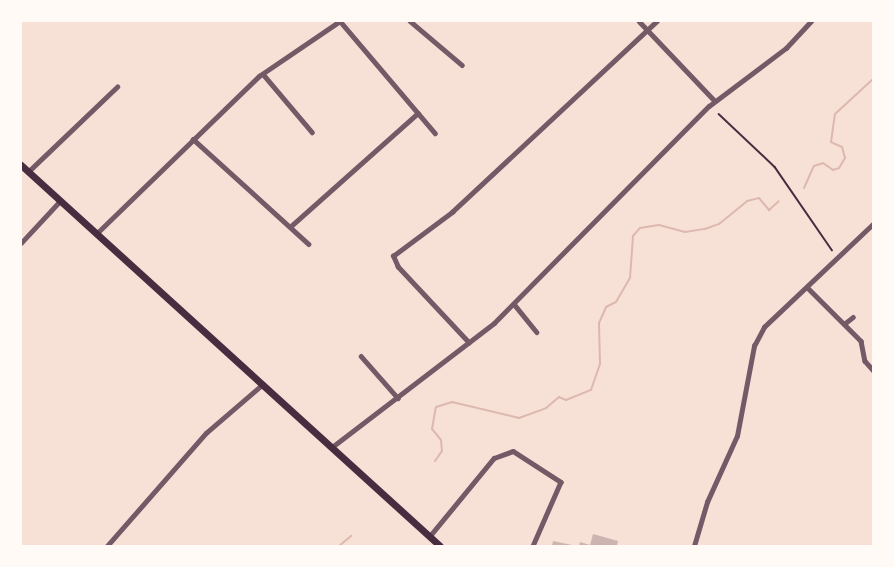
<!DOCTYPE html>
<html>
<head>
<meta charset="utf-8">
<style>
	body { margin:0 }
	#map { position:relative; width:894px; height:567px; overflow:hidden; background:#f7e1d7; font-family:Signika,sans-serif }
	div>[style] { position:absolute }
	.stream>* { height:2px; margin:-1px; padding:0 1px; transform-origin:1px; border-radius:1px; background:#dcb8b0 }
	.building>* { inset:0; background:#ccb4b1 }
	.path>* { height:1.5px; margin:-0.75px; padding:0 0.75px; transform-origin:0.75px; border-radius:0.75px; background:#4a2c40 }
	.minor>* { height:4.5px; margin:-2.25px; padding:0 2.25px; transform-origin:2.25px; border-radius:2.25px; background:#755966 }
	.secondary>* { height:7px; margin:-3.5px; padding:0 3.5px; transform-origin:3.5px; border-radius:3.5px; background:#4a2c40 }
	span { translate:-50% -50%; white-space:nowrap; text-align:center; line-height:1.15; -webkit-text-stroke:4.5px #fffaf5; paint-order:stroke }
	.frame { position:absolute; inset:0; border:22px solid #fffaf5; pointer-events:none }
</style>
</head>
<body>
<div id="map">
	<div class="stream">
		<div style="left:804px;top:188px;width:24px;rotate:-66deg"></div>
		<div style="left:814px;top:166px;width:9px;rotate:-18deg"></div>
		<div style="left:823px;top:163px;width:12px;rotate:35deg"></div>
		<div style="left:833px;top:170px;width:6px;rotate:-18deg"></div>
		<div style="left:839px;top:168px;width:12px;rotate:-59deg"></div>
		<div style="left:845px;top:158px;width:11px;rotate:-105deg"></div>
		<div style="left:842px;top:147px;width:12px;rotate:-156deg"></div>
		<div style="left:831px;top:142px;width:28px;rotate:-82deg"></div>
		<div style="left:835px;top:114px;width:52px;rotate:-42.6deg"></div>
		<div style="left:435px;top:461px;width:12px;rotate:-55deg"></div>
		<div style="left:442px;top:451px;width:11px;rotate:-95deg"></div>
		<div style="left:441px;top:440px;width:14px;rotate:-129deg"></div>
		<div style="left:432px;top:429px;width:22px;rotate:-80deg"></div>
		<div style="left:436px;top:407px;width:17px;rotate:-17deg"></div>
		<div style="left:452px;top:402px;width:69px;rotate:13.4deg"></div>
		<div style="left:519px;top:418px;width:29px;rotate:-20deg"></div>
		<div style="left:546px;top:408px;width:17px;rotate:-40deg"></div>
		<div style="left:559px;top:397px;width:8px;rotate:23deg"></div>
		<div style="left:566px;top:400px;width:27px;rotate:-22deg"></div>
		<div style="left:591px;top:390px;width:28px;rotate:-71deg"></div>
		<div style="left:600px;top:364px;width:41px;rotate:-91.4deg"></div>
		<div style="left:599px;top:323px;width:17px;rotate:-66deg"></div>
		<div style="left:606px;top:307px;width:11px;rotate:-27deg"></div>
		<div style="left:616px;top:302px;width:28px;rotate:-60deg"></div>
		<div style="left:630px;top:278px;width:42px;rotate:-85.9deg"></div>
		<div style="left:633px;top:236px;width:11px;rotate:-49deg"></div>
		<div style="left:640px;top:228px;width:19px;rotate:-9deg"></div>
		<div style="left:659px;top:225px;width:27px;rotate:15deg"></div>
		<div style="left:685px;top:232px;width:20px;rotate:-9deg"></div>
		<div style="left:705px;top:229px;width:15px;rotate:-20deg"></div>
		<div style="left:719px;top:224px;width:36px;rotate:-39deg"></div>
		<div style="left:747px;top:201px;width:12px;rotate:-14deg"></div>
		<div style="left:759px;top:198px;width:16px;rotate:50deg"></div>
		<div style="left:769px;top:210px;width:13px;rotate:-42deg"></div>
		<div style="left:339px;top:546px;width:16px;rotate:-40deg"></div>
	</div>
	<div class="building">
		<div style="clip-path:polygon(593px 534px,618px 541px,617px 546px,579px 546px,580px 542px,590px 545px)"></div>
		<div style="clip-path:polygon(553px 541px,572px 545px,572px 546px,552px 546px)"></div>
	</div>
	<div class="path">
		<div style="left:719px;top:114px;width:77px;rotate:43.4deg"></div>
		<div style="left:775px;top:167px;width:101px;rotate:55.5deg"></div>
	</div>
	<div class="minor">
		<div style="left:340px;top:21px;width:147px;rotate:49.7deg"></div>
		<div style="left:410px;top:21px;width:68px;rotate:40.2deg"></div>
		<div style="left:639px;top:21px;width:110px;rotate:46.5deg"></div>
		<div style="left:263px;top:74px;width:76px;rotate:49.8deg"></div>
		<div style="left:193px;top:139px;width:156px;rotate:42.2deg"></div>
		<div style="left:29px;top:171px;width:122px;rotate:-43.7deg"></div>
		<div style="left:290px;top:227px;width:171px;rotate:-41.7deg"></div>
		<div style="left:96px;top:234px;width:227px;rotate:-44.1deg"></div>
		<div style="left:259px;top:76px;width:98px;rotate:-34.2deg"></div>
		<div style="left:21px;top:243px;width:57px;rotate:-47.1deg"></div>
		<div style="left:808px;top:288px;width:75px;rotate:45deg"></div>
		<div style="left:861px;top:341px;width:20px;rotate:79deg"></div>
		<div style="left:865px;top:361px;width:12px;rotate:48deg"></div>
		<div style="left:514px;top:304px;width:36px;rotate:51deg"></div>
		<div style="left:844px;top:324px;width:11px;rotate:-38deg"></div>
		<div style="left:469px;top:343px;width:104px;rotate:-133.1deg"></div>
		<div style="left:398px;top:267px;width:12px;rotate:-114deg"></div>
		<div style="left:393px;top:256px;width:74px;rotate:-36.7deg"></div>
		<div style="left:452px;top:212px;width:280px;rotate:-43deg"></div>
		<div style="left:361px;top:356px;width:56px;rotate:48.6deg"></div>
		<div style="left:332px;top:447px;width:204px;rotate:-37.4deg"></div>
		<div style="left:494px;top:323px;width:305px;rotate:-45.3deg"></div>
		<div style="left:709px;top:106px;width:96px;rotate:-37deg"></div>
		<div style="left:786px;top:48px;width:37px;rotate:-47deg"></div>
		<div style="left:429px;top:537px;width:102px;rotate:-50.6deg"></div>
		<div style="left:494px;top:458px;width:20px;rotate:-20deg"></div>
		<div style="left:513px;top:451px;width:57px;rotate:32.9deg"></div>
		<div style="left:561px;top:482px;width:70px;rotate:113.6deg"></div>
		<div style="left:107px;top:546px;width:150px;rotate:-48.8deg"></div>
		<div style="left:206px;top:433px;width:75px;rotate:-40.7deg"></div>
		<div style="left:694px;top:546px;width:46px;rotate:-73.5deg"></div>
		<div style="left:707px;top:502px;width:72px;rotate:-65.6deg"></div>
		<div style="left:737px;top:436px;width:92px;rotate:-79.3deg"></div>
		<div style="left:754px;top:346px;width:21px;rotate:-62deg"></div>
		<div style="left:764px;top:327px;width:150px;rotate:-43.4deg"></div>
	</div>
	<div class="secondary">
		<div style="left:21px;top:165px;width:566px;rotate:42.28deg"></div>
	</div>
	<div class="frame"></div>
</div>
</body>
</html>
